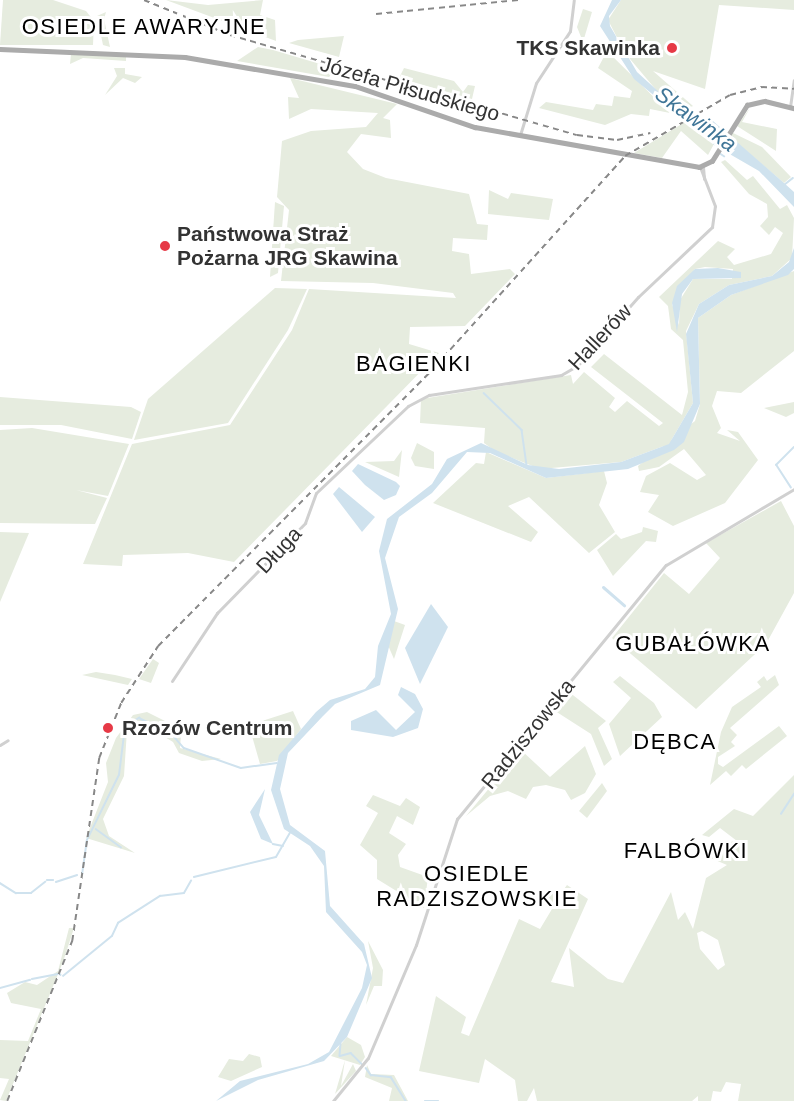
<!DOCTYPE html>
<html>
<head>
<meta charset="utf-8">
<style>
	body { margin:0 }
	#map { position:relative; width:794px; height:1101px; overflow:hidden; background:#fff; font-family:Helvetica,sans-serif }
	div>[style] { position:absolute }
	.green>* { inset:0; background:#e6ecdf }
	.water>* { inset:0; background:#cfe2ee }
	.stream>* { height:1.5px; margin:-0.75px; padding:0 0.75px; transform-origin:0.75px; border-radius:0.75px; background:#cfe2ee }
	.canal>* { height:3px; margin:-1.5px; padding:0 1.5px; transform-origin:1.5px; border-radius:1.5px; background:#cfe2ee }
	.minor>* { height:3px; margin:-1.5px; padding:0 1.5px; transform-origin:1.5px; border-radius:1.5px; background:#d0d0d0 }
	.major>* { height:4.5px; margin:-2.25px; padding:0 2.25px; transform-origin:2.25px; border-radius:2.25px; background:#ababab }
	.rail>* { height:1.5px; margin-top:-0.75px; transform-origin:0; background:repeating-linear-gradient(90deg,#888 0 6px,transparent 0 10.5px) }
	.dots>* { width:16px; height:16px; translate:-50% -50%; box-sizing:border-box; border:3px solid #fff; border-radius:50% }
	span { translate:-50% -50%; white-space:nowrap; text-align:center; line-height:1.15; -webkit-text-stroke:6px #fff; paint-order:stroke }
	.poi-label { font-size:21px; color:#333; font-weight:700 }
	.right { translate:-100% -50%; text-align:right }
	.left { translate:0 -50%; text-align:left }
	.street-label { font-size:21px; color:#333 }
	.neighbourhood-label { font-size:22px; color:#000; letter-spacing:1.5px }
	.water-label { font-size:22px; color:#3f7597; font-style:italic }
</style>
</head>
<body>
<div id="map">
	<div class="green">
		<div style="clip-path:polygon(3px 0,53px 0,86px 11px,94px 21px,93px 45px,0 45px)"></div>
		<div style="clip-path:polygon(166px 0,208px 5px,263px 0,260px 15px,275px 20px,276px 41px)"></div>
		<div style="clip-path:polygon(621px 0,794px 0,794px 10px,719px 5px,705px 89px,653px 71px,693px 106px,685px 110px,662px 97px,625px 53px,608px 20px)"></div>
		<div style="clip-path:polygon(583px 9px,592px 12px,583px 42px,577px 27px)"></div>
		<div style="clip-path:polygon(106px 12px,104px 19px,110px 47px,103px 45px,97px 16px)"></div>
		<div style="clip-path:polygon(344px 36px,339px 57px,289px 43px,298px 40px)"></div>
		<div style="clip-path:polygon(258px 47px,273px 50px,337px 69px,329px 77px,237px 61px)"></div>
		<div style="clip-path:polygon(607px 51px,670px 113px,650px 109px,649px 116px,631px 114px,605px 125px,539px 108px,546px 102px,593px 110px,596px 104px,612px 106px,614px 96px,630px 98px,632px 91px,598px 68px)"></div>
		<div style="clip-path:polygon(71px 54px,126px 55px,126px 61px,83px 58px,70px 64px)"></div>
		<div style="clip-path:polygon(114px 68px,125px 68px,125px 74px,142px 77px,135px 83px,123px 78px,105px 95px,117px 76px)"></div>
		<div style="clip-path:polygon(404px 68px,454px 81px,463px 92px,468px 85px,475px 86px,472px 99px,399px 78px)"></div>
		<div style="clip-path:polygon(290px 78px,397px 104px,383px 118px,390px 120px,391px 138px,361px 134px,347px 152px,363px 169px,386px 178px,469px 194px,477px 224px,488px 225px,487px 240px,453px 238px,452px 251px,469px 254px,471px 274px,510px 269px,515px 274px,465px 326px,410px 327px,409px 344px,439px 353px,234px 562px,188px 553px,123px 555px,122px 566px,83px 564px,132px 444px,230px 425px,292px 330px,309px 289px,456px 298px,453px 293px,373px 283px,281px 281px,289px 210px,277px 197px,282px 141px,311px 131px,366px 127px,378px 113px,311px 109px,289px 119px,288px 97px,299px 98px)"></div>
		<div style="clip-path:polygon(750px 108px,742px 122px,777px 129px,776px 151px,737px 126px)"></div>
		<div style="clip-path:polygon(685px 122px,714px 144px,708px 155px,681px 131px,662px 158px,634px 153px)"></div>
		<div style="clip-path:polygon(731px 132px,762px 147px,791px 177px,784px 183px,729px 136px)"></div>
		<div style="clip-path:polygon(evenodd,725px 160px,747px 180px,753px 176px,780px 209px,787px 205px,794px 218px,792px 258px,772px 276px,729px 285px,699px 304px,686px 331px,693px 403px,669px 444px,621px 462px,540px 469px,495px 451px,484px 443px,485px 428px,420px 423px,421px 399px,571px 375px,573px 384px,584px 372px,615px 398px,609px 407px,615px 412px,627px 401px,659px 426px,663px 423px,591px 367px,604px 354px,682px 415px,688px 392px,683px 340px,671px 329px,668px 306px,659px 297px,718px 241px,735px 249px,727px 257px,734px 265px,771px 254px,783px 233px,775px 227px,769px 235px,760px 226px,768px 217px,767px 204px,749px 194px,721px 162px,725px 160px,705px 267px,733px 269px,732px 279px,693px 279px,680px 300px,679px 325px,672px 304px,695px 269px,705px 267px)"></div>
		<div style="clip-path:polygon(489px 190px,508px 199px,511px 193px,553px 199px,549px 220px,488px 214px)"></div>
		<div style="clip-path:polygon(275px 202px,284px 206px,278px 273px,270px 277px)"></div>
		<div style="clip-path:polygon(794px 271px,794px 351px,741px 393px,717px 391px,712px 406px,721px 428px,717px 433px,740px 441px,727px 430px,738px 432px,758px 460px,725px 503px,673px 526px,648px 512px,659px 495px,640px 492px,646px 476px,670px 463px,697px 480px,706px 475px,684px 449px,659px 467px,639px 471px,638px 466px,695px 421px,700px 404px,698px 318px,731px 295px)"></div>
		<div style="clip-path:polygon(275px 288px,307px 289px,288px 330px,228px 423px,134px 440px,148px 399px)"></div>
		<div style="clip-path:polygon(0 397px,131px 407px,141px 412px,132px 439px,61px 425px,0 425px)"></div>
		<div style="clip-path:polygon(794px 402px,794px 413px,786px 417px,764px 408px)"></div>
		<div style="clip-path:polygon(32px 428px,129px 444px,108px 496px,76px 490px,107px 498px,95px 524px,0 523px,0 430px)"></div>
		<div style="clip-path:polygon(417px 443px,434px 452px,434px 469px,415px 466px,411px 458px)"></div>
		<div style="clip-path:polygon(402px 450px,399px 477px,365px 462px,394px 461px)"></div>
		<div style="clip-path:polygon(486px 452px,546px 478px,604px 471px,607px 483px,599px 505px,615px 532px,589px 553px,529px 497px,508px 506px,538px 532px,531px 542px,433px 503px,476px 463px,484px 464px)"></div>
		<div style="clip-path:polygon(781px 501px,794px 526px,794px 593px,766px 644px,696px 709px,612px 638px,664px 573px,689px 594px,720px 558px,706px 543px)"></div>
		<div style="clip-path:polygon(643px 527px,658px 531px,656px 542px,646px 541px,613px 576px,597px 550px,616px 534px,621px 539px,642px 532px)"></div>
		<div style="clip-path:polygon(0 532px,29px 533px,0 602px)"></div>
		<div style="clip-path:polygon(394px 621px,405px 625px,394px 659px,387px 643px)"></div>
		<div style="clip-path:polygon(153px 659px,159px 663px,151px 683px,139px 679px)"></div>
		<div style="clip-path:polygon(96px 672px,115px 675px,132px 679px,128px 685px,82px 675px)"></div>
		<div style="clip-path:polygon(775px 675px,779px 685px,730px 728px,737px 735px,731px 742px,735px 746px,718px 757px,718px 764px,723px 767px,779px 726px,787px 736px,746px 769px,742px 765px,731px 776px,726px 771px,710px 785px,721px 732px,732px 707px,761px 687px,757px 682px,764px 676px,767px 681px)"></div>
		<div style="clip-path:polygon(620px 676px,654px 703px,662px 717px,620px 756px,609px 724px,631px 698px,613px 682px)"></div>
		<div style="clip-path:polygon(569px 692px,606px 721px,598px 728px,612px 759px,604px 766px,591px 734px,552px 709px)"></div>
		<div style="clip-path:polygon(293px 711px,301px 729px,277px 761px,260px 764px,252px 736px,262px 721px)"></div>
		<div style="clip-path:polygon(147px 712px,173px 725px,181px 735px,180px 748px,221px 759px,202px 761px,179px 753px,173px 742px,150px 728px,127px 730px,124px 776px,103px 819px,109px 836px,135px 853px,86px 838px,108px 782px,106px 763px,116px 738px,133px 715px)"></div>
		<div style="clip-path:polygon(585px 746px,596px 774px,585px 793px,571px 800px,565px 790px,546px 785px,533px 787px,526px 799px,508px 791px,490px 796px,466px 816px,521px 750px,550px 777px)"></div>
		<div style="clip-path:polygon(evenodd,794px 775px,794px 1101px,738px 1101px,741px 1084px,726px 1082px,721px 1092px,713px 1091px,711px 1101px,698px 1101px,698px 1096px,692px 1101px,537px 1101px,534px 1088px,527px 1101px,518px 1101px,515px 1080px,485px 1059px,479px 1083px,419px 1071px,436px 996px,466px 1017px,461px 1033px,469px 1036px,519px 919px,540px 929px,552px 909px,541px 899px,547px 890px,558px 897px,567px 885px,588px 899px,551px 982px,574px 987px,569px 948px,608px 979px,623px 983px,671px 892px,678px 920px,685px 912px,693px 929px,706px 878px,727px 865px,708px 857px,721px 843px,737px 841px,720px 828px,709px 837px,702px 835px,734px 809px,753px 816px,794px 775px,702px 931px,718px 940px,725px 965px,718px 970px,700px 949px,697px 933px,702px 931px)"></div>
		<div style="clip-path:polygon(602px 783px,607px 791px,587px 818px,579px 811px)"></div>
		<div style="clip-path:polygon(373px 795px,400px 806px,406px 798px,420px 807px,413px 825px,397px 816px,389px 833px,406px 844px,398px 855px,400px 867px,428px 877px,424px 908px,377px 879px,377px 860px,360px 845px,378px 813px,366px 806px)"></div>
		<div style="clip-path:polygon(69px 928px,74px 928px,63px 962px,6px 1101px,0 1100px,9px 1079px,0 1078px,0 1040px,28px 1041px,41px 1009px,11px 1003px,7px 993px,25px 982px,37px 985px,58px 971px)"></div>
		<div style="clip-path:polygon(368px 941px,383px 970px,382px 986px,374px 986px,366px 1005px,373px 968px)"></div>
		<div style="clip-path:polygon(347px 1037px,361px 1045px,365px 1057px,360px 1065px,331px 1056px)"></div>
		<div style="clip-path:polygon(249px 1054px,260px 1057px,262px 1067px,231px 1081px,218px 1077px,229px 1059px,243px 1061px)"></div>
		<div style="clip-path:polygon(345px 1060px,341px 1086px,353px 1064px,356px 1071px,335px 1094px)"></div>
		<div style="clip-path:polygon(367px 1065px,371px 1074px,394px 1075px,408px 1101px,389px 1101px,392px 1088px,365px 1077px)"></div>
	</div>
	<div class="water">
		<div style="clip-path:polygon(612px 0,621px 0,609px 16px,610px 26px,637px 72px,671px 103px,713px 121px,784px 183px,794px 192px,794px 207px,759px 171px,714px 145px,634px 79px,600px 26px)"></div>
		<div style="clip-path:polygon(794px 248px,794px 269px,788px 275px,731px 295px,698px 318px,700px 404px,684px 442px,674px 450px,628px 469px,546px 478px,490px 453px,467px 452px,432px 493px,399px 517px,385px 558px,398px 609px,380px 685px,335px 704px,323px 716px,288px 753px,280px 789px,290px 825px,325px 851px,330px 906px,364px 944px,372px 978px,347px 1037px,324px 1061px,258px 1080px,216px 1101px,240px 1081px,308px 1064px,329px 1052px,362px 988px,367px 965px,362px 952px,326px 912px,324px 866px,310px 846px,284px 829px,271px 790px,279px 755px,316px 712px,330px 700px,365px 689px,375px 677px,378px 646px,391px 614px,379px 551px,387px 519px,432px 484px,447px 459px,481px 443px,528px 465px,559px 469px,621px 462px,669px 444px,693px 403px,686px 334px,699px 304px,729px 285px,772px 276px,789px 262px)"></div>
		<div style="clip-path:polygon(718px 268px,741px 272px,741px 278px,693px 279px,682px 294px,677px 332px,672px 303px,677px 286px,695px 269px)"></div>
		<div style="clip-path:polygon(358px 464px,396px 482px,400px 486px,396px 495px,384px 500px,365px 485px,352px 471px)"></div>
		<div style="clip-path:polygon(339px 487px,375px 517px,362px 532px,333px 494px)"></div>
		<div style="clip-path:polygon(431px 604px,448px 627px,420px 684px,405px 648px)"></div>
		<div style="clip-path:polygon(401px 687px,415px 694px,423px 709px,418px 728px,393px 737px,351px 730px,351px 721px,376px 710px,396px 730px,415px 712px,398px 695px)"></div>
		<div style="clip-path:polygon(265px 789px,259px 815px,273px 844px,261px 839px,250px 812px)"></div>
	</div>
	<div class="stream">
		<div style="left:721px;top:154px;width:4px;rotate:34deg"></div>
		<div style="left:784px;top:185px;width:11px;rotate:-38deg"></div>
		<div style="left:484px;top:393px;width:53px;rotate:44.2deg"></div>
		<div style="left:522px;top:430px;width:35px;rotate:82deg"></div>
		<div style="left:791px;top:488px;width:27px;rotate:-123deg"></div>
		<div style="left:776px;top:465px;width:25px;rotate:-45deg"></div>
		<div style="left:781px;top:814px;width:24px;rotate:-57deg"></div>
		<div style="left:96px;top:829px;width:31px;rotate:36deg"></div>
		<div style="left:273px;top:844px;width:10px;rotate:11deg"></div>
		<div style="left:82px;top:875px;width:35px;rotate:-82deg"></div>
		<div style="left:87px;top:840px;width:72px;rotate:-63.8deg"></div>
		<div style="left:119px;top:775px;width:48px;rotate:-82.9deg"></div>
		<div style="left:125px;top:727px;width:17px;rotate:-33deg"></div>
		<div style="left:139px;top:718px;width:35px;rotate:25deg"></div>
		<div style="left:171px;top:733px;width:20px;rotate:49deg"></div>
		<div style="left:184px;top:748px;width:60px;rotate:19.3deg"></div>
		<div style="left:241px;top:768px;width:36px;rotate:-8deg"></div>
		<div style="left:194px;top:877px;width:84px;rotate:-13.7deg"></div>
		<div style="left:276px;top:857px;width:28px;rotate:-60deg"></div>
		<div style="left:47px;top:880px;width:6px"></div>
		<div style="left:56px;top:882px;width:22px;rotate:-18deg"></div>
		<div style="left:0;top:883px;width:19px;rotate:32deg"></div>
		<div style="left:16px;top:893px;width:15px"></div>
		<div style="left:31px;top:893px;width:18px;rotate:-38deg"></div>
		<div style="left:60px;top:974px;width:1px;rotate:45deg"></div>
		<div style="left:63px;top:976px;width:63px;rotate:-39.2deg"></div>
		<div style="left:112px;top:936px;width:14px;rotate:-65deg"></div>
		<div style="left:118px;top:923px;width:50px;rotate:-32.7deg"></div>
		<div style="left:160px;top:896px;width:24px;rotate:-7deg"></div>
		<div style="left:184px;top:893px;width:14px;rotate:-60deg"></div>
		<div style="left:32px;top:979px;width:26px;rotate:-11deg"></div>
		<div style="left:0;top:988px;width:31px;rotate:-15deg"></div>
		<div style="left:341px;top:1044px;width:12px;rotate:95deg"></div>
		<div style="left:340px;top:1056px;width:11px;rotate:-15deg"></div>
		<div style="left:351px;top:1053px;width:16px;rotate:45deg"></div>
		<div style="left:366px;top:1068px;width:9px;rotate:54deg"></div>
		<div style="left:371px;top:1075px;width:20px;rotate:6deg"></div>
		<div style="left:391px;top:1077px;width:28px;rotate:58deg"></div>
		<div style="left:425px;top:1101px;width:13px"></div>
	</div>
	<div class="canal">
		<div style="left:603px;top:587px;width:28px;rotate:41deg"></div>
	</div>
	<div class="minor">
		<div style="left:790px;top:107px;width:27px;rotate:-82deg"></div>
		<div style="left:520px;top:135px;width:54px;rotate:-72.9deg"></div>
		<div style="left:536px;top:83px;width:62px;rotate:-56.8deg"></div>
		<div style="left:570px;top:31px;width:31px;rotate:-83deg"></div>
		<div style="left:703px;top:167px;width:12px;rotate:85deg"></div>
		<div style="left:172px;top:681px;width:82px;rotate:-56.5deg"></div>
		<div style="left:217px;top:613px;width:126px;rotate:-45.6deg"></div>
		<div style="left:305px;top:523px;width:32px;rotate:-70deg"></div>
		<div style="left:316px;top:493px;width:127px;rotate:-43.4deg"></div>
		<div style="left:408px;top:406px;width:24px;rotate:-28deg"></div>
		<div style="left:429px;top:395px;width:134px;rotate:-8.6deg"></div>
		<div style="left:561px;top:375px;width:20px;rotate:-30deg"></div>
		<div style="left:578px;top:365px;width:91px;rotate:-48.6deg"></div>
		<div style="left:638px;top:297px;width:102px;rotate:-43.4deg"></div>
		<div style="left:712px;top:227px;width:21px;rotate:-82deg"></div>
		<div style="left:715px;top:206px;width:42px;rotate:-111deg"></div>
		<div style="left:0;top:745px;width:9px;rotate:-32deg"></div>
		<div style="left:333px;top:1101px;width:55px;rotate:-50.9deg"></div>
		<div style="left:368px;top:1058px;width:123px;rotate:-67deg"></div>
		<div style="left:416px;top:945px;width:133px;rotate:-72deg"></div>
		<div style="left:457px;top:819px;width:329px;rotate:-50.6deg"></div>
		<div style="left:666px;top:565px;width:149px;rotate:-30.7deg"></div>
	</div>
	<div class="major">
		<div style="left:0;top:49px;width:185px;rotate:2.5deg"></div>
		<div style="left:185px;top:57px;width:172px;rotate:9.7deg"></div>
		<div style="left:355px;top:86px;width:127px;rotate:18.9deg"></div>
		<div style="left:475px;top:127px;width:228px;rotate:10.1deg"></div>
		<div style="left:699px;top:167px;width:14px;rotate:-25deg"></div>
		<div style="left:712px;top:161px;width:66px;rotate:-58deg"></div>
		<div style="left:747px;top:105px;width:18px;rotate:-13deg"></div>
		<div style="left:765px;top:101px;width:30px;rotate:14deg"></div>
	</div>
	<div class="rail">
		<div style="left:144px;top:0;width:93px;rotate:22.1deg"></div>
		<div style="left:230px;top:35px;width:361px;rotate:16.1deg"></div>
		<div style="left:577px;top:135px;width:40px;rotate:7.1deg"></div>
		<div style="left:617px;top:140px;width:34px;rotate:-12deg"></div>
		<div style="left:376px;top:14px;width:143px;rotate:-5.6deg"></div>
		<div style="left:7px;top:1101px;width:173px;rotate:-67.9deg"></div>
		<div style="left:72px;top:941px;width:185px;rotate:-81.6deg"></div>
		<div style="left:99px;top:758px;width:59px;rotate:-68.2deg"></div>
		<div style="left:121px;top:703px;width:68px;rotate:-57deg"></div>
		<div style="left:158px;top:646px;width:385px;rotate:-45.2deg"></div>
		<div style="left:429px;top:373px;width:292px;rotate:-47.9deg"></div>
		<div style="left:625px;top:156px;width:121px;rotate:-30.2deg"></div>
		<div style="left:730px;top:95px;width:32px;rotate:-14deg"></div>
		<div style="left:761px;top:87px;width:33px;rotate:3deg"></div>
	</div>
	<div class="dots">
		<div style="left:672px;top:48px;background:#e63946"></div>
		<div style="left:165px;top:246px;background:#e63946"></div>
		<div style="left:108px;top:728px;background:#e63946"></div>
	</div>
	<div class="poi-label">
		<span class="right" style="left:660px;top:48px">TKS Skawinka</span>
		<span class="left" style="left:177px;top:246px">Państwowa Straż<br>Pożarna JRG Skawina</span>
		<span class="left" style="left:122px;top:728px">Rzozów Centrum</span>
	</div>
	<div class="street-label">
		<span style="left:410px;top:89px;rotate:16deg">Józefa Piłsudskiego</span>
		<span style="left:600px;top:337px;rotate:-47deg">Hallerów</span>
		<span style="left:279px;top:550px;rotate:-47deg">Długa</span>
		<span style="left:528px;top:734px;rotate:-51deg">Radziszowska</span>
	</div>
	<div class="neighbourhood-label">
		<span style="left:144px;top:27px">OSIEDLE AWARYJNE</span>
		<span style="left:414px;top:364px">BAGIENKI</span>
		<span style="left:693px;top:644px">GUBAŁÓWKA</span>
		<span style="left:675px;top:742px">DĘBCA</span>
		<span style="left:686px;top:851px">FALBÓWKI</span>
		<span style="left:477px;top:886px">OSIEDLE<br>RADZISZOWSKIE</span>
	</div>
	<div class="water-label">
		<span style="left:696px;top:119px;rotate:36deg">Skawinka</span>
	</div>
</div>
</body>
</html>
